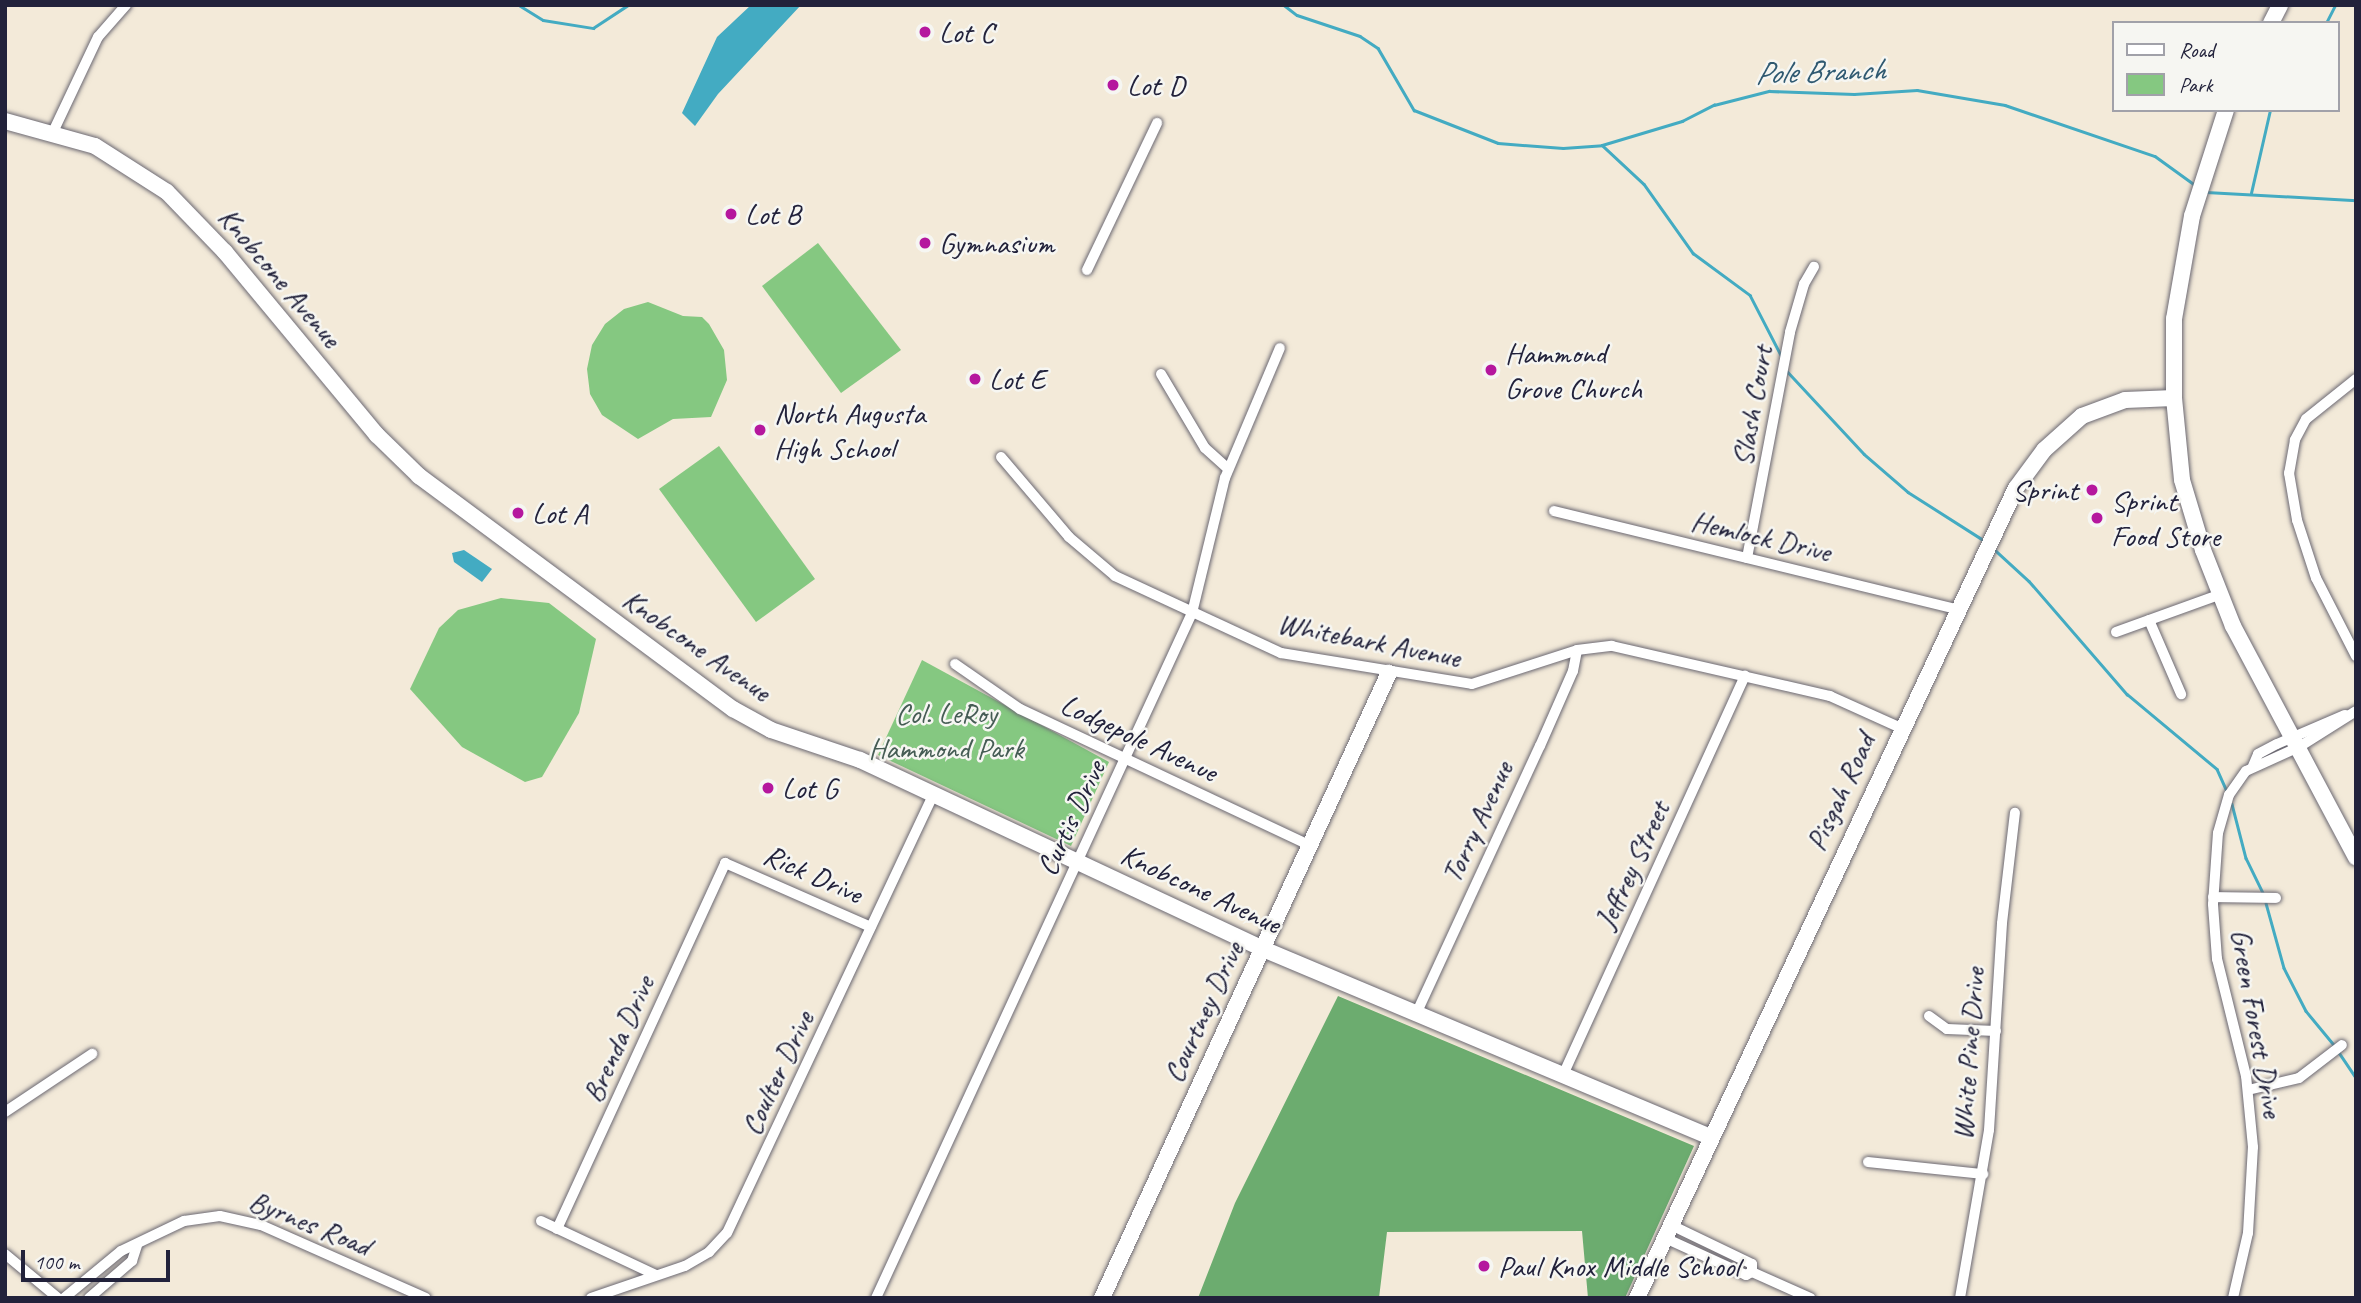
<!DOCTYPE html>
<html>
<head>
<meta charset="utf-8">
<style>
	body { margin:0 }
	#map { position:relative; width:2361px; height:1303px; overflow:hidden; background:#f3ead9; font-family:Caveat,sans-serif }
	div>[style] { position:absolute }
	.green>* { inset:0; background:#85c881 }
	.forest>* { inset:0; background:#6cac6f }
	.water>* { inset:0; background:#43abc2 }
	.stream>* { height:2.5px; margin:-1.25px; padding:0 1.25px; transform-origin:1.25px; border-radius:1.25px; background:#43abc2 }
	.roads { filter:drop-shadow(0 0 2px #6b6872) drop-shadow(0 0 2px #6b6872) }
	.street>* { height:10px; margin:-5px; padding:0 5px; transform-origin:5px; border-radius:5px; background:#fff }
	.secondary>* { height:16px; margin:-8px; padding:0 8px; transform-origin:8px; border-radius:8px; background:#fff }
	.dots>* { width:19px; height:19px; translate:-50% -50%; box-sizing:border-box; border:4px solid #f6f6f2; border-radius:50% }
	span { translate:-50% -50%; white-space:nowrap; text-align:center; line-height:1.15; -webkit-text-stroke:5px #f6f6f2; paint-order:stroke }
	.poi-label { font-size:30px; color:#22223b }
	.left { translate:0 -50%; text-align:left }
	.right { translate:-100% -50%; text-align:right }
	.street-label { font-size:30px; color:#22223b }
	.park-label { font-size:30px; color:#455c54 }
	.water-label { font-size:32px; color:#2f5971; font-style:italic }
	.frame { position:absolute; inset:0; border:7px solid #22223b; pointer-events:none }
	.legend { position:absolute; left:2112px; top:21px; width:228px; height:91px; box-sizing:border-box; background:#f6f6f2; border:2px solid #a1a1a9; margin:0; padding:9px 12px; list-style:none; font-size:21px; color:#22223b }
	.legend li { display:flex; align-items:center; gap:14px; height:35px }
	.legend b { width:35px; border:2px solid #a1a1a9 }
	.scale { position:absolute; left:21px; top:1250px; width:149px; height:32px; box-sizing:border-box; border:4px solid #22223b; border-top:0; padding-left:9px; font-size:21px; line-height:24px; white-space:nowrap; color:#22223b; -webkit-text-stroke:5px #f6f6f2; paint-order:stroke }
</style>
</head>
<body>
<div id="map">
	<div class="green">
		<div style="clip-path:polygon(818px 243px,901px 350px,841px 393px,762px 286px)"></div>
		<div style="clip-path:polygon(648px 302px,683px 316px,702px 317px,709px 324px,724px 350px,727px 380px,711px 417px,673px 419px,638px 439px,602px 415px,590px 394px,587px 369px,592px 345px,605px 324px,624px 309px)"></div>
		<div style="clip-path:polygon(719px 446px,815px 579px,756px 622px,659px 489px)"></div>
		<div style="clip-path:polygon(501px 598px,549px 603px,596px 639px,579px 713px,542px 777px,525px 782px,462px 747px,410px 689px,439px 628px,458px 610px)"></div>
		<div style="clip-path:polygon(922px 660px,1109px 762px,1071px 846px,878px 755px)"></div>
	</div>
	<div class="forest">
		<div style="clip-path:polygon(1338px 996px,1694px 1146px,1625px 1298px,1588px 1298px,1582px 1231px,1387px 1232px,1379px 1298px,1198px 1298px,1235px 1203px)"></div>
	</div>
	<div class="water">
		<div style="clip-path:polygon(801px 5px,718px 94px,695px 126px,682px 113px,717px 37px,751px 5px)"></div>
		<div style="clip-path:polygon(464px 550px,492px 569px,482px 582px,454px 562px,452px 553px)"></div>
	</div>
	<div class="stream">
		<div style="left:519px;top:5px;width:28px;rotate:32deg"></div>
		<div style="left:543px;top:20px;width:51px;rotate:9.1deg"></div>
		<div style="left:593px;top:28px;width:42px;rotate:-33.3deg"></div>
		<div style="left:1284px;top:5px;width:16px;rotate:38deg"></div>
		<div style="left:1297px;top:15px;width:66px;rotate:18.4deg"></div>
		<div style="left:1360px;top:36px;width:22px;rotate:34deg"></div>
		<div style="left:1378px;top:48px;width:72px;rotate:59.9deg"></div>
		<div style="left:1414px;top:110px;width:90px;rotate:21.4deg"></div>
		<div style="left:1498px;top:143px;width:65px;rotate:4.4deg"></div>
		<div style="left:1563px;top:148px;width:39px;rotate:-4deg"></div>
		<div style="left:1602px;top:145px;width:84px;rotate:-16.7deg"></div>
		<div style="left:1682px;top:121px;width:36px;rotate:-27deg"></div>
		<div style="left:1714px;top:105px;width:57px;rotate:-14.3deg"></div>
		<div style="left:1769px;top:91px;width:85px;rotate:2deg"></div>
		<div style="left:1854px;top:94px;width:63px;rotate:-3.6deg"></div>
		<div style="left:1917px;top:90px;width:89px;rotate:9.7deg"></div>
		<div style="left:2005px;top:105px;width:158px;rotate:18.8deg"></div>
		<div style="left:2155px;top:156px;width:49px;rotate:35.9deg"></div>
		<div style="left:2326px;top:23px;width:20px;rotate:-63deg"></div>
		<div style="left:1602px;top:145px;width:57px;rotate:42.9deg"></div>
		<div style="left:1644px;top:184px;width:85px;rotate:54.6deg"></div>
		<div style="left:1693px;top:253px;width:71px;rotate:36.4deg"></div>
		<div style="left:1750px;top:295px;width:68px;rotate:62.7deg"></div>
		<div style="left:2206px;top:192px;width:150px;rotate:3.1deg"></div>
		<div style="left:2251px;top:193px;width:85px;rotate:-77.1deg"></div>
		<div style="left:1787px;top:371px;width:113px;rotate:47.1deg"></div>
		<div style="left:1864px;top:454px;width:58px;rotate:40.8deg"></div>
		<div style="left:1908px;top:492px;width:91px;rotate:32.5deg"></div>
		<div style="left:1995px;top:550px;width:46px;rotate:42.4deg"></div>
		<div style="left:2029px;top:581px;width:150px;rotate:49.1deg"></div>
		<div style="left:2127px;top:694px;width:117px;rotate:39.8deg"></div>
		<div style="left:2217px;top:769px;width:24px;rotate:66deg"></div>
		<div style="left:2232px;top:804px;width:56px;rotate:75.5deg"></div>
		<div style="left:2246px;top:858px;width:39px;rotate:64deg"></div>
		<div style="left:2266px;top:903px;width:67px;rotate:74.5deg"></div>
		<div style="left:2284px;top:968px;width:48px;rotate:62.9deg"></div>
		<div style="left:2306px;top:1011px;width:45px;rotate:50.4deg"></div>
		<div style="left:2338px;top:1051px;width:32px;rotate:56deg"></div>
	</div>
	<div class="roads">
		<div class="street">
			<div style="left:53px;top:132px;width:105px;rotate:-64.7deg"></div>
			<div style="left:98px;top:37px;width:43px;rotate:-48.8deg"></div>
			<div style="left:1087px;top:270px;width:163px;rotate:-64.5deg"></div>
			<div style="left:1161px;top:374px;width:86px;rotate:59.3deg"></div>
			<div style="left:1205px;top:448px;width:31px;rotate:42deg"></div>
			<div style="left:2356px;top:379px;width:64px;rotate:141.3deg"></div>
			<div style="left:2306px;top:419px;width:24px;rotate:118deg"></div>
			<div style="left:2295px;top:440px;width:34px;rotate:100deg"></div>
			<div style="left:2289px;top:473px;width:48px;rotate:80.3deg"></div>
			<div style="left:2297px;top:520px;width:61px;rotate:71.9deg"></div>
			<div style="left:2316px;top:578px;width:88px;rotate:62.9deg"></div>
			<div style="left:1001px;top:457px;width:105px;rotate:49.6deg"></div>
			<div style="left:1069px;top:537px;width:60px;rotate:40.3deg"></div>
			<div style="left:1115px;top:576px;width:183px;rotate:24.9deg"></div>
			<div style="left:1281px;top:653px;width:193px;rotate:9.2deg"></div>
			<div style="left:1472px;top:684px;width:110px;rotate:-17.9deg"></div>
			<div style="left:1577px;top:650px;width:35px;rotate:-7deg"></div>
			<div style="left:1612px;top:646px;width:224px;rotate:12.9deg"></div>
			<div style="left:1830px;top:696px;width:78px;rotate:24.3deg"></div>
			<div style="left:1554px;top:511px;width:414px;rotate:13.7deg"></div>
			<div style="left:1747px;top:558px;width:230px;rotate:-79.2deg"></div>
			<div style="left:1790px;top:332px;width:50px;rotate:-73.7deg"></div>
			<div style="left:1804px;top:284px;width:20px;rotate:-60deg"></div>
			<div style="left:2149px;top:620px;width:81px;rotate:66.6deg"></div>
			<div style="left:2116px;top:632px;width:109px;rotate:-19.8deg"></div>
			<div style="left:955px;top:664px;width:79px;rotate:34.7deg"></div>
			<div style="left:1020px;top:709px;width:319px;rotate:25.2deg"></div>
			<div style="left:2253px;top:766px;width:13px;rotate:-67deg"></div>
			<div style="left:2258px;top:754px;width:21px;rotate:-28deg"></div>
			<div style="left:2277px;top:744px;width:74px;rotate:-23.1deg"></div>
			<div style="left:2213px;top:897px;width:63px;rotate:0.9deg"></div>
			<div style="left:1416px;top:1014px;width:295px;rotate:-65.2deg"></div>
			<div style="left:1540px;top:746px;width:82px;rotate:-66.3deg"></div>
			<div style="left:1573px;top:671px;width:21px;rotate:-79deg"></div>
			<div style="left:1929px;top:1016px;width:22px;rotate:36deg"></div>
			<div style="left:1947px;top:1029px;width:49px;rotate:2.3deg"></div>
			<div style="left:1563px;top:1075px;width:439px;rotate:-65.5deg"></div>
			<div style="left:2248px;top:1090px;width:52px;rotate:-13.2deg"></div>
			<div style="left:2299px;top:1078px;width:54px;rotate:-37.5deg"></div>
			<div style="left:5px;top:1112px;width:105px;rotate:-33.7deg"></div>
			<div style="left:1868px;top:1162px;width:116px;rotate:6deg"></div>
			<div style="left:541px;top:1221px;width:127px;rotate:25.2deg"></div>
			<div style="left:1671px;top:1225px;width:90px;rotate:25.7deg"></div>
			<div style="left:1752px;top:1264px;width:8px;rotate:90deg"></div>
			<div style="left:557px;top:1229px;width:403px;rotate:-65.3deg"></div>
			<div style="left:725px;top:863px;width:159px;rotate:23.7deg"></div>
			<div style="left:1665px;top:1238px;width:89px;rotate:24.6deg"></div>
			<div style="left:1746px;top:1275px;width:7px;rotate:-27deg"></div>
			<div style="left:1752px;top:1272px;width:64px;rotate:24.1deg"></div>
			<div style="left:5px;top:1254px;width:69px;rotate:39.7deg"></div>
			<div style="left:64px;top:1298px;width:74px;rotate:-39.5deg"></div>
			<div style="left:121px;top:1251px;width:70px;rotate:-25.5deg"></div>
			<div style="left:184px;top:1221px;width:36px;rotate:-8deg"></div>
			<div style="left:220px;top:1216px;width:42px;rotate:12.4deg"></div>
			<div style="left:261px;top:1225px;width:180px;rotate:23.9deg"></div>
			<div style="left:89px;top:1298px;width:57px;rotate:-40.7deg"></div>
			<div style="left:132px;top:1261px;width:16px;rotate:-72deg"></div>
			<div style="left:591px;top:1298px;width:99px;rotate:-18.8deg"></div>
			<div style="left:685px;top:1266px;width:28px;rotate:-30deg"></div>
			<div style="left:709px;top:1252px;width:26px;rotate:-47deg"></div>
			<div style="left:727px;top:1233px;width:486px;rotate:-64.8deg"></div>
			<div style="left:876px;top:1298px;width:754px;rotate:-65.24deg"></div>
			<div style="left:1192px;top:613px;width:139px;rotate:-76.3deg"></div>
			<div style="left:1225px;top:478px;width:141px;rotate:-67.1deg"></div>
			<div style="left:1960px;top:1298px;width:170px;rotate:-80.2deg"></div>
			<div style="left:1989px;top:1130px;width:207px;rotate:-86.4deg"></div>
			<div style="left:2002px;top:923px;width:111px;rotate:-83.3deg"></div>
			<div style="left:2233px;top:1298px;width:67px;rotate:-77deg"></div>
			<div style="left:2248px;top:1233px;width:86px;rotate:-86.7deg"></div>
			<div style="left:2253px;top:1147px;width:71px;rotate:-95.6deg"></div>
			<div style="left:2246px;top:1076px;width:121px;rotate:-103.9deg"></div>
			<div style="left:2217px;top:959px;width:55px;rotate:-94.2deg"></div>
			<div style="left:2213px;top:904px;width:71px;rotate:-86deg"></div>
			<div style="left:2218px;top:833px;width:40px;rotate:-74deg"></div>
			<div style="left:2229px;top:795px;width:29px;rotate:-55deg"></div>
			<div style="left:2246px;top:771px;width:58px;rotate:-24.4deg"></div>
			<div style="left:2299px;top:747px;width:67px;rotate:-32.3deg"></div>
		</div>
		<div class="secondary">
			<div style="left:2271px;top:23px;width:20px;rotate:-63deg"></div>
			<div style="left:2226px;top:110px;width:111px;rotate:107.8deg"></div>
			<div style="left:2192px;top:216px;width:105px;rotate:99.9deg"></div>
			<div style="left:2174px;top:319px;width:79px;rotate:90deg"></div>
			<div style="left:2174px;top:398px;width:82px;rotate:84.4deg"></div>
			<div style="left:2182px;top:480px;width:73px;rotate:73.3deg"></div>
			<div style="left:2203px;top:550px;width:82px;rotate:68.5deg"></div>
			<div style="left:2233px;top:626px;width:262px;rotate:62deg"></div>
			<div style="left:5px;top:121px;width:93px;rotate:15.5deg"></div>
			<div style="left:95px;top:146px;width:85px;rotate:32.6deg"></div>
			<div style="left:167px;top:192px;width:83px;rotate:46deg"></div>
			<div style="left:225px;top:252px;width:238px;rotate:50.3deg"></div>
			<div style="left:377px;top:435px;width:59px;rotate:44.3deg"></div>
			<div style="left:419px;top:476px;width:391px;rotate:36.6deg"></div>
			<div style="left:733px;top:709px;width:43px;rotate:28.9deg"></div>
			<div style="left:771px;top:730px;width:94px;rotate:18.6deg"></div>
			<div style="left:860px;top:760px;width:445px;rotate:25.1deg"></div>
			<div style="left:1263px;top:949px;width:486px;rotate:22.8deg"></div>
			<div style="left:1102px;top:1298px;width:688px;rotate:-65.34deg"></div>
			<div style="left:1637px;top:1298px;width:894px;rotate:-64.93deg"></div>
			<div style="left:2016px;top:488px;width:47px;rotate:-53.6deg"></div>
			<div style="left:2044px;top:450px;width:51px;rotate:-41.8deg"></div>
			<div style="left:2082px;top:416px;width:46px;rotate:-20.4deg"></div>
			<div style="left:2125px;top:400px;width:49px;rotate:-2.3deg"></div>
		</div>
	</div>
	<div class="dots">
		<div style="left:925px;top:32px;background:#b5179e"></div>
		<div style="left:1113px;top:85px;background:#b5179e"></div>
		<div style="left:731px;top:214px;background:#b5179e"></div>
		<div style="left:925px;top:243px;background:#b5179e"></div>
		<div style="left:1491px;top:370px;background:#b5179e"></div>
		<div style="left:975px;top:379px;background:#b5179e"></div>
		<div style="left:760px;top:430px;background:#b5179e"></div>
		<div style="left:2092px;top:490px;background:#b5179e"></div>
		<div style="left:518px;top:513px;background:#b5179e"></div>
		<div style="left:2097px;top:518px;background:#b5179e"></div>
		<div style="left:768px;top:788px;background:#b5179e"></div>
		<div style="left:1484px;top:1266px;background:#b5179e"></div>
	</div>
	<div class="poi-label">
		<span class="left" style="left:939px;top:32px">Lot C</span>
		<span class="left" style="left:1127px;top:85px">Lot D</span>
		<span class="left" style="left:745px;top:214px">Lot B</span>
		<span class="left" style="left:939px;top:243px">Gymnasium</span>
		<span class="left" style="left:1505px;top:370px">Hammond<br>Grove Church</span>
		<span class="left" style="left:989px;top:379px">Lot E</span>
		<span class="left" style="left:774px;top:430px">North Augusta<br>High School</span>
		<span class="right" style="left:2078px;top:490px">Sprint</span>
		<span class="left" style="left:2111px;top:518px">Sprint<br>Food Store</span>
		<span class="left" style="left:532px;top:513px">Lot A</span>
		<span class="left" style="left:782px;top:788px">Lot G</span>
		<span class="left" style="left:1498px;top:1266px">Paul Knox Middle School</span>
	</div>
	<div class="street-label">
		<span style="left:280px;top:277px;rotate:50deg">Knobcone Avenue</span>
		<span style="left:1752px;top:406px;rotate:-80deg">Slash Court</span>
		<span style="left:1761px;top:536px;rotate:13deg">Hemlock Drive</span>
		<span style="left:1369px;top:640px;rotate:11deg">Whitebark Avenue</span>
		<span style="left:697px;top:645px;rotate:35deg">Knobcone Avenue</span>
		<span style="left:1139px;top:738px;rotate:25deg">Lodgepole Avenue</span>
		<span style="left:1840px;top:792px;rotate:-65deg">Pisgah Road</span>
		<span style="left:1071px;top:818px;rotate:-65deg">Curtis Drive</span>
		<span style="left:1477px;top:822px;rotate:-65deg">Torry Avenue</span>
		<span style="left:1632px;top:865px;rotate:-65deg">Jeffrey Street</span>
		<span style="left:813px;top:874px;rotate:24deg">Rick Drive</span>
		<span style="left:1201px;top:889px;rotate:25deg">Knobcone Avenue</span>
		<span style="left:1203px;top:1012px;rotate:-65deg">Courtney Drive</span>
		<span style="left:2257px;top:1023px;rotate:80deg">Green Forest Drive</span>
		<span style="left:618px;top:1039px;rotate:-66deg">Brenda Drive</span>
		<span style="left:1968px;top:1054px;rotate:-86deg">White Pine Drive</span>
		<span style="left:777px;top:1073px;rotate:-65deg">Coulter Drive</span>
		<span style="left:310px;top:1223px;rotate:22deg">Byrnes Road</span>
	</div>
	<div class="park-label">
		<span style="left:946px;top:730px">Col. LeRoy<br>Hammond Park</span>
	</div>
	<div class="water-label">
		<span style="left:1820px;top:72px;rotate:-2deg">Pole Branch</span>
	</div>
	<div class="frame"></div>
	<ul class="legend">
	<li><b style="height:9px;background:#fff"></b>Road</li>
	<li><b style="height:19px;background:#85c881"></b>Park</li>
	</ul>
	<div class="scale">100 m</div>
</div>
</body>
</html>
